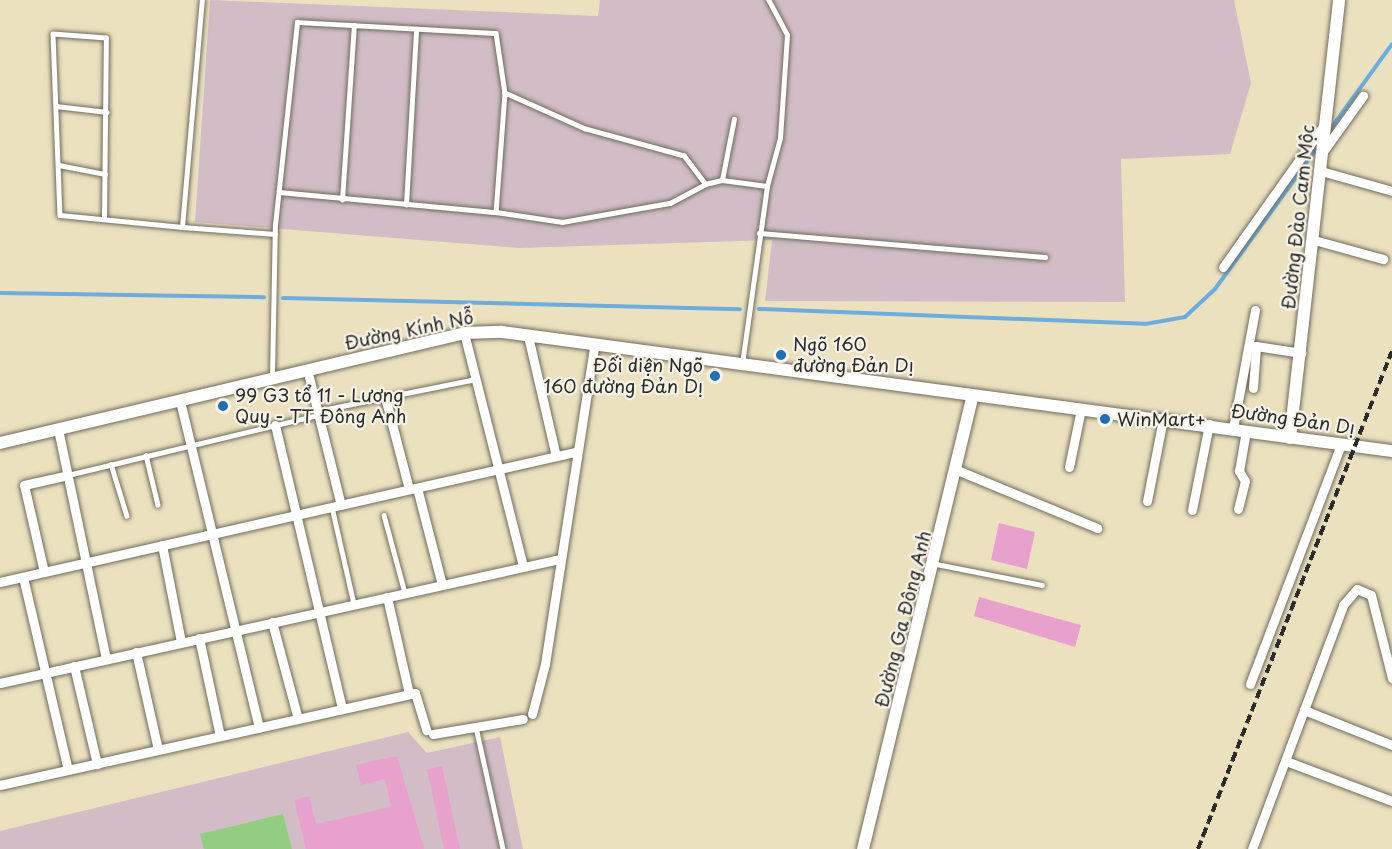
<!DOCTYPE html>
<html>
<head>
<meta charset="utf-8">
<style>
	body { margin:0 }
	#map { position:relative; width:1392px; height:849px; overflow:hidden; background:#ebe1bf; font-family:"Playpen Sans",sans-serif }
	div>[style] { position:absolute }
	.industrial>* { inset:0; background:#d2bdc6 }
	.green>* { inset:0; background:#92cd81 }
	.stream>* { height:4px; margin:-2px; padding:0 2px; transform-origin:2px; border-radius:2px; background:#6cacdf }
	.building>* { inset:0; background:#e7a1cc }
	.roads { filter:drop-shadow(0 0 2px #6e6b5f) drop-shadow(0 0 2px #6e6b5f) }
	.service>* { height:4.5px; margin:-2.25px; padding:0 2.25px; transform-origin:2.25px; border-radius:2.25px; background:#fff }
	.minor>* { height:9px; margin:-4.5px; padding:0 4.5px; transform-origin:4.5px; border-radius:4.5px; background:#fff }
	.tertiary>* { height:12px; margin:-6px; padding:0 6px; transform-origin:6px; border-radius:6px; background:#fff }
	.rail>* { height:4px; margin-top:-2px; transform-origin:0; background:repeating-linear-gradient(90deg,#2b2b2b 0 9px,transparent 0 13.5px) }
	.dots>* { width:16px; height:16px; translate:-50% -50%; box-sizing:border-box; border:3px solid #f7f3e8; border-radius:50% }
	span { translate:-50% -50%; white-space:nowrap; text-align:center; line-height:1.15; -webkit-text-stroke:4.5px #f7f3e8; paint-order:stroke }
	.street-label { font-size:18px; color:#2b2b2b }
	.poi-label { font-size:18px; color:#2b2b2b }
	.left { translate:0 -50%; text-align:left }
	.right { translate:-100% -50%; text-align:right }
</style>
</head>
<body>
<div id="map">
	<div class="industrial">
		<div style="clip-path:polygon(210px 0,598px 16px,600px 0,1234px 0,1251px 83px,1230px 154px,1121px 159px,1125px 302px,765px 301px,772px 240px,519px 248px,195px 222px)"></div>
		<div style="clip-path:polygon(408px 732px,427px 753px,500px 737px,523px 849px,0 849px,0 831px)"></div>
	</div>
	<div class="green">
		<div style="clip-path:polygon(283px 814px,292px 849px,204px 849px,200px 834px)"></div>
	</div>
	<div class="stream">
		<div style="left:1329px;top:131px;width:107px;rotate:-54.1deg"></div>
		<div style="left:0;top:293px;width:264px;rotate:0.9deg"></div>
		<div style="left:283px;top:298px;width:457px;rotate:1.4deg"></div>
		<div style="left:759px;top:309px;width:386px;rotate:2.2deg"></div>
		<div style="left:1145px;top:324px;width:41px;rotate:-9.9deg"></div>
		<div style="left:1185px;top:317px;width:41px;rotate:-43deg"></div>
		<div style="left:1215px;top:289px;width:175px;rotate:-54deg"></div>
	</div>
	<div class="building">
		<div style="clip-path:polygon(999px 523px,1035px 532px,1027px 569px,991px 560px)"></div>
		<div style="clip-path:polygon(979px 597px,1081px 625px,1075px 647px,974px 616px)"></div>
		<div style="clip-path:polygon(397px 756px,424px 849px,306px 849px,294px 800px,309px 796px,316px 824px,391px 807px,385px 779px,361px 785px,356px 765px)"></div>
		<div style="clip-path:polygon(442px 766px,460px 849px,444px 849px,427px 769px)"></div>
	</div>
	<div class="roads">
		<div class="service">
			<div style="left:56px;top:106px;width:51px;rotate:6.7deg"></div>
			<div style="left:59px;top:165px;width:47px;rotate:11.1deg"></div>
			<div style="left:722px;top:180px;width:45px;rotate:7.6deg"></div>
			<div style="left:705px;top:184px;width:17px;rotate:-13deg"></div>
			<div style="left:722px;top:180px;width:62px;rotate:-78.9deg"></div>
			<div style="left:279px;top:192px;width:218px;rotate:5.3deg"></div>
			<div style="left:342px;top:200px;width:175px;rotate:-86.1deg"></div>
			<div style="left:406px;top:205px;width:176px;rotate:-86.7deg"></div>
			<div style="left:104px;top:219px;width:181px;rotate:-89.4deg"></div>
			<div style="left:106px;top:38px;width:53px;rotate:-175.7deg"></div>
			<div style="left:53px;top:34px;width:181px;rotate:87.8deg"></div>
			<div style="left:60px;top:215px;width:123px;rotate:5.6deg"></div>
			<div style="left:182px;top:227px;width:93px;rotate:4.3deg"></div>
			<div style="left:182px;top:227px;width:228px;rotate:-85deg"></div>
			<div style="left:759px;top:233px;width:287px;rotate:4.8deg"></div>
			<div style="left:742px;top:364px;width:180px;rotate:-82deg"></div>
			<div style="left:767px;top:186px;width:50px;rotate:-74.8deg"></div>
			<div style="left:780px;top:138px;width:103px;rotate:-86.1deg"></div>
			<div style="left:787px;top:35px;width:40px;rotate:-118deg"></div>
			<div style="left:272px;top:376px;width:151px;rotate:-88.9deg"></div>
			<div style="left:275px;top:225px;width:204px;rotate:-83.8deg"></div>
			<div style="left:297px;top:22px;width:199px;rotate:3.2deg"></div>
			<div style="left:496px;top:33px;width:61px;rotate:81.5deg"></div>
			<div style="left:505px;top:93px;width:119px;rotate:94.3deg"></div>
			<div style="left:496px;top:212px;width:67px;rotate:8.6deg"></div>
			<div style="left:562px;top:222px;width:110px;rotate:-10deg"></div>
			<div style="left:670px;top:203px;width:40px;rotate:-28deg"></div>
			<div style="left:705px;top:184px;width:35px;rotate:-127deg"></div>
			<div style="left:684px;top:156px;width:103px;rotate:-164.7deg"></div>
			<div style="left:585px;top:129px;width:88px;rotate:-155.8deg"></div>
			<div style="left:317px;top:411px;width:162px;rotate:-11.4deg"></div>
			<div style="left:146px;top:455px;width:51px;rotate:76.5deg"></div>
			<div style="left:111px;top:464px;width:54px;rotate:72.9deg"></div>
			<div style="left:68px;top:475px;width:257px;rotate:-13.5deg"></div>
			<div style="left:332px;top:507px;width:99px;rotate:77.2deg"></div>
			<div style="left:384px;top:515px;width:81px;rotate:74.9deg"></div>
			<div style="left:936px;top:564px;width:108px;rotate:11.2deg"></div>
			<div style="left:476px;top:727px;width:125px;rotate:77.5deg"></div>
		</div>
		<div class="minor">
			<div style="left:1324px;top:150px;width:67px;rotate:-54.2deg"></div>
			<div style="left:1321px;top:171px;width:74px;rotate:15.7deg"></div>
			<div style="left:1314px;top:240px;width:72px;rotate:15.4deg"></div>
			<div style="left:1223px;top:267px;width:174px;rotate:-54.6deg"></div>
			<div style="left:464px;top:333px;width:241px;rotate:75.8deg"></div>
			<div style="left:528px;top:336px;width:123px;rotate:76.9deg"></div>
			<div style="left:307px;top:369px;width:140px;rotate:76deg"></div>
			<div style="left:1253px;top:388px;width:42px;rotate:-85.9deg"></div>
			<div style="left:1256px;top:346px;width:46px;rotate:8.8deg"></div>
			<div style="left:385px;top:397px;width:95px;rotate:75.4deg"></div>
			<div style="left:180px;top:401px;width:336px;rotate:76.4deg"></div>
			<div style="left:275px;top:425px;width:292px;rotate:76.7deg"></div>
			<div style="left:1233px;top:428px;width:120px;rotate:-79.4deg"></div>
			<div style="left:58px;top:429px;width:234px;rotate:78.2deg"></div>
			<div style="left:1069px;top:467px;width:59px;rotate:-78.3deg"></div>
			<div style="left:957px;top:470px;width:152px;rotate:22.5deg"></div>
			<div style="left:417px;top:488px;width:100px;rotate:75.5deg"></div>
			<div style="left:1147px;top:501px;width:84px;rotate:-79deg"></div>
			<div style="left:1238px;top:509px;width:29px;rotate:-76deg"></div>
			<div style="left:1245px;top:481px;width:12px;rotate:-121deg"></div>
			<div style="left:1239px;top:471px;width:41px;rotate:-80.1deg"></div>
			<div style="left:1192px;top:510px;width:88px;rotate:-78.8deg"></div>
			<div style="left:162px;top:545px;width:99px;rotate:78.9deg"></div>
			<div style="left:44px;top:572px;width:89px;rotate:-102.9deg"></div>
			<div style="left:24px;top:485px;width:45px;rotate:-12.8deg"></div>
			<div style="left:23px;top:577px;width:198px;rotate:76.9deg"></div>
			<div style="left:0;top:582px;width:590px;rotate:-12.74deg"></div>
			<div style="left:387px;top:597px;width:99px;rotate:77.2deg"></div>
			<div style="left:272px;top:622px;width:100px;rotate:75deg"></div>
			<div style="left:199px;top:638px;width:100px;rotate:77.9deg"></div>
			<div style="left:136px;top:652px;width:100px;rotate:77.3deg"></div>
			<div style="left:74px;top:666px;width:101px;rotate:76.8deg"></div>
			<div style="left:0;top:683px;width:574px;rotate:-12.49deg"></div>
			<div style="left:1250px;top:684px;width:257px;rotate:-69.2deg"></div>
			<div style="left:1304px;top:710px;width:95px;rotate:21.7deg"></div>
			<div style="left:532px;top:714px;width:52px;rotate:-75.4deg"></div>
			<div style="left:545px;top:664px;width:320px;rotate:-81.2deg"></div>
			<div style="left:433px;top:734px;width:91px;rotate:-9.5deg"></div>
			<div style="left:1286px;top:761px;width:113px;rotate:20.7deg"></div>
			<div style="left:0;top:785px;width:425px;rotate:-12.5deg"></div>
			<div style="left:415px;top:693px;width:39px;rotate:73deg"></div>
			<div style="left:1252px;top:849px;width:260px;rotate:-69.5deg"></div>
			<div style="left:1343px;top:605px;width:21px;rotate:-49deg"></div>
			<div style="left:1357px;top:589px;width:15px;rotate:23deg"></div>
			<div style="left:1371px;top:595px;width:86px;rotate:75.8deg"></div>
		</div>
		<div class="tertiary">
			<div style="left:1290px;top:438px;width:441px;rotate:-83.6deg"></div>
			<div style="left:0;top:443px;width:477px;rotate:-13.3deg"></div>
			<div style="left:464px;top:333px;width:38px;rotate:-2deg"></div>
			<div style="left:502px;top:332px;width:898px;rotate:7.62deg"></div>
			<div style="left:863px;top:849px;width:466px;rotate:-76.4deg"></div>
		</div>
	</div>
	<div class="rail">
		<div style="left:1198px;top:849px;width:534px;rotate:-68.72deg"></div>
	</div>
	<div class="dots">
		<div style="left:781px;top:355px;background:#1f6fb2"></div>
		<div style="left:715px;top:376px;background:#1f6fb2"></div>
		<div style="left:223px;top:406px;background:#1f6fb2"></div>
		<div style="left:1105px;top:419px;background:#1f6fb2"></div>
	</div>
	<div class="street-label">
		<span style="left:1298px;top:217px;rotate:-84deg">Đường Đào Cam Mộc</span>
		<span style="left:409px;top:330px;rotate:-12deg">Đường Kính Nỗ</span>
		<span style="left:1293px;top:419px;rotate:8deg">Đường Đản Dị</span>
		<span style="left:903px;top:619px;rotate:-76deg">Đường Ga Đông Anh</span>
	</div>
	<div class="poi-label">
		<span class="left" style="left:793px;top:355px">Ngõ 160<br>đường Đản Dị</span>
		<span class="right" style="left:703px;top:376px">Đối diện Ngõ<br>160 đường Đản Dị</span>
		<span class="left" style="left:235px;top:406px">99 G3 tổ 11 - Lương<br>Quy - TT Đông Anh</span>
		<span class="left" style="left:1117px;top:419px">WinMart+</span>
	</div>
</div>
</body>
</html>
